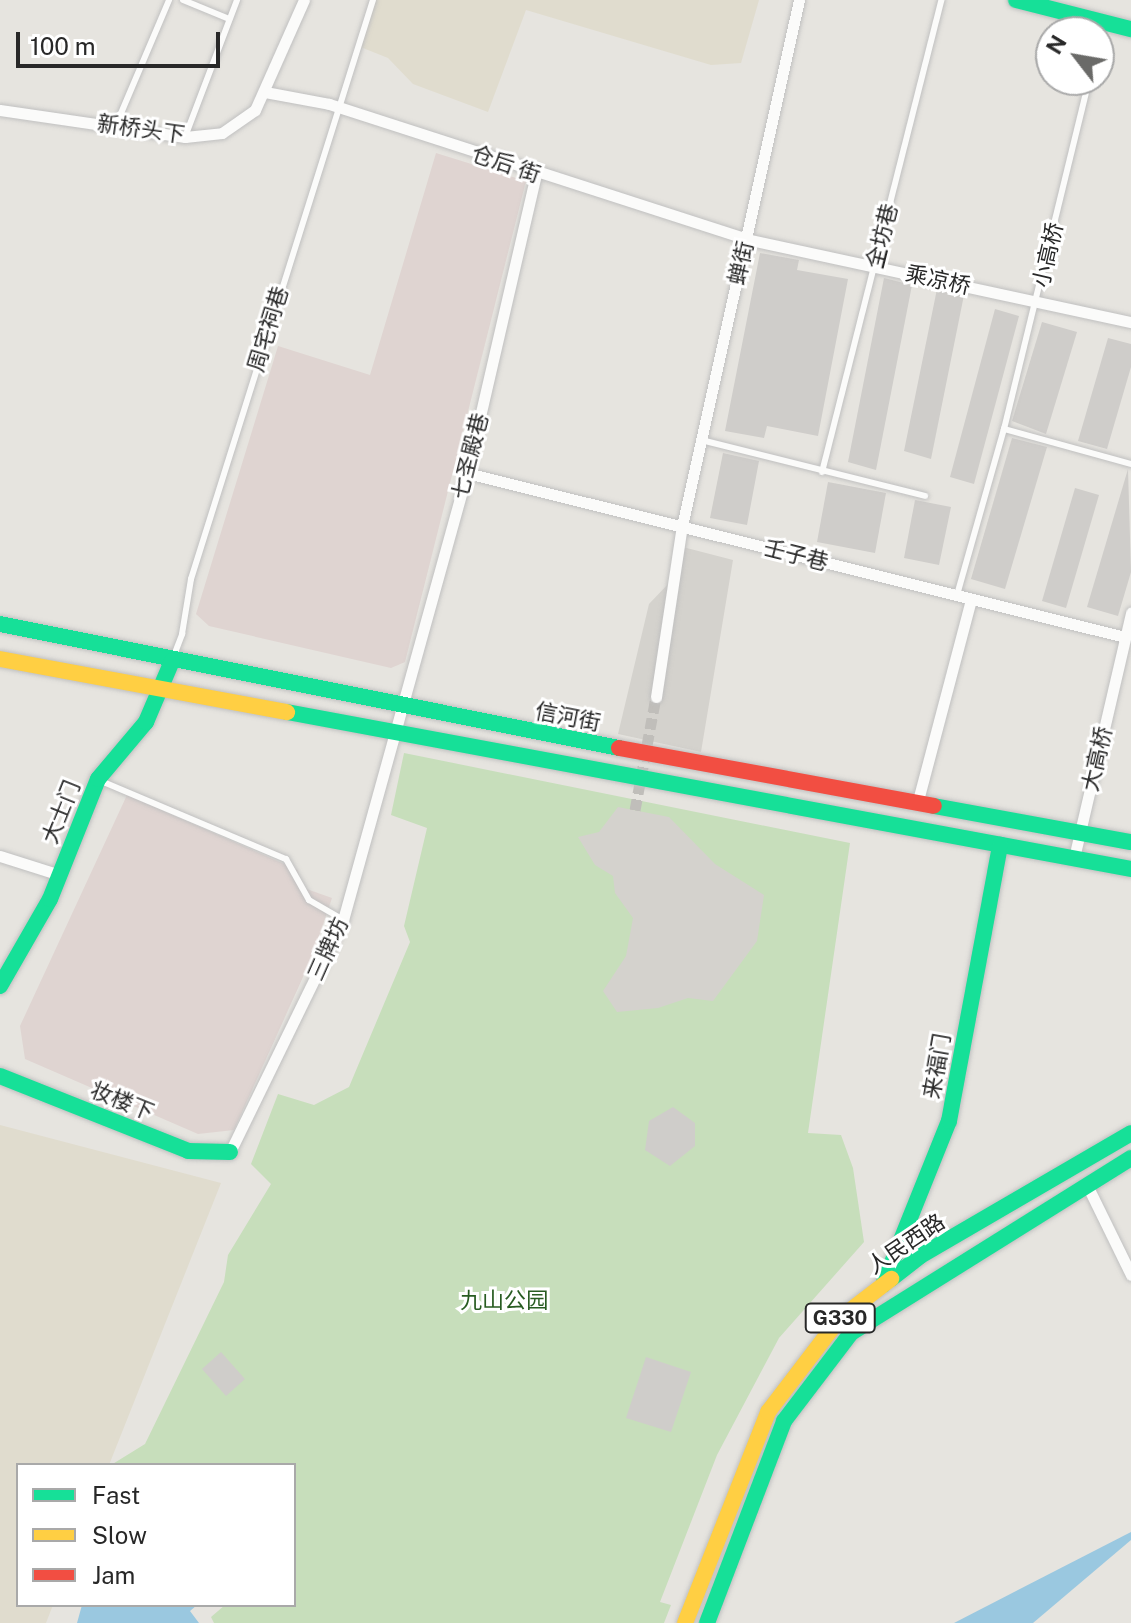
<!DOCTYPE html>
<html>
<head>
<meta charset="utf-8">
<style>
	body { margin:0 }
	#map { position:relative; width:1131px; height:1623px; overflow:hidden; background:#e6e4df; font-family:"Public Sans","Noto Sans SC",sans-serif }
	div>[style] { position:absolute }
	.education>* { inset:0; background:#e0dcce }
	.medical>* { inset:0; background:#dfd4d1 }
	.green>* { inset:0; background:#c7debb }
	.plaza>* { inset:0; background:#d4d2cd }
	.water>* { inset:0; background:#9ac8e0 }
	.building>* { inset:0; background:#cfcdca }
	.street-tunnel>* { height:11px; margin-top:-5.5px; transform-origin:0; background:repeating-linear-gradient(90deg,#c0beba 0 11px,transparent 0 16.5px) }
	.roads { filter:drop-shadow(0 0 2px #c0c0c0) drop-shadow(0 0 2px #c0c0c0) }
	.lane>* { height:6px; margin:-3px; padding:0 3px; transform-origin:3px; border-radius:3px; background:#fbfbfa }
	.street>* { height:11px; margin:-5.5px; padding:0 5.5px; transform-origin:5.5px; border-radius:5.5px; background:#fbfbfa }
	.fast>* { height:16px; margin:-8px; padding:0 8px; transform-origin:8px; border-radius:8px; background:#16e098 }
	.slow>* { height:16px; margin:-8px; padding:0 8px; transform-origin:8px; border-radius:8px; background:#ffcf43 }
	.jam>* { height:16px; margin:-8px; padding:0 8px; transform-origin:8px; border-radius:8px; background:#f24e42 }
	span { translate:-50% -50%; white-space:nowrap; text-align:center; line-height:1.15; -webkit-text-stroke:6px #fff; paint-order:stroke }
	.shield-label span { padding:2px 6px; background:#fff; border:2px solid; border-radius:6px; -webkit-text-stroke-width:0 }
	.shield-label { font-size:20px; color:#282828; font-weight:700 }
	.street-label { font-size:22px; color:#282828 }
	.park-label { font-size:22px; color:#285c21 }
	.legend { position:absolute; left:16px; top:1463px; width:280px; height:144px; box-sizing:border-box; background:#fff; border:2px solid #a9a9a9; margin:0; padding:10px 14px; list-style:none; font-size:24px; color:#282828 }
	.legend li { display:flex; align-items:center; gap:16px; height:40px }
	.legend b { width:40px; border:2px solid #a9a9a9 }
	.north { position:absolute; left:1035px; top:16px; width:80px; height:80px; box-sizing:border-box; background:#fff; border:2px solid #a9a9a9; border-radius:50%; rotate:301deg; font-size:22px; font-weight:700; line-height:32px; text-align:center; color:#282828 }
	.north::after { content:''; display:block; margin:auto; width:28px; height:36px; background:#6a6a68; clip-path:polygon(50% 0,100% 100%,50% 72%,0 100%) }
	.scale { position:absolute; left:16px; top:32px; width:204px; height:36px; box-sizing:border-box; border:4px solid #282828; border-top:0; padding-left:10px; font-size:24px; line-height:28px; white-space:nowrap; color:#282828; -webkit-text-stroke:6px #fff; paint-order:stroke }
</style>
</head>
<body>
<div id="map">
	<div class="education">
		<div style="clip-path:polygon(375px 0,759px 0,741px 63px,711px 65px,526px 10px,488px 112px,413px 84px,388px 58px,358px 46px)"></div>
		<div style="clip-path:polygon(0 1125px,221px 1183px,109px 1465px,18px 1465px,18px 1605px,53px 1605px,46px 1623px,0 1623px)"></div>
	</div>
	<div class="medical">
		<div style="clip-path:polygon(436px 153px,526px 181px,405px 662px,391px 668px,209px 626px,196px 614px,278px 346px,370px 375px)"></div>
		<div style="clip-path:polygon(127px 795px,298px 870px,301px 887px,332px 898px,312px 957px,234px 1130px,198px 1134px,25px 1059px,20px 1026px)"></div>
	</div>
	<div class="green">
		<div style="clip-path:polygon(404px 753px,850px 843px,808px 1133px,841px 1135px,853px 1168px,864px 1242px,779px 1338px,717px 1455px,660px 1602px,671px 1605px,664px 1623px,214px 1623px,211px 1617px,225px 1605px,294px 1605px,294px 1465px,111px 1465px,145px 1444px,224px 1282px,228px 1255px,271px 1184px,251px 1164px,278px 1094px,314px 1105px,349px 1087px,410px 942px,404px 926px,427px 828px,391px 815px)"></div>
	</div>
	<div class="plaza">
		<div style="clip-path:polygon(679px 546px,733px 560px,701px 752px,618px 734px,649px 604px,669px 583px)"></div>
		<div style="clip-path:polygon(618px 807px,669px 817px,715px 864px,764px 895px,757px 941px,713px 1001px,688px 998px,658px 1008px,617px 1012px,603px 991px,626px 956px,633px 918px,615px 893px,613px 876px,595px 865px,578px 837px,599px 832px)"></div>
	</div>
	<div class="water">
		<div style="clip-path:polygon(1131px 1532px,1131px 1540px,1033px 1623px,954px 1623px)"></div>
		<div style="clip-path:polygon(82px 1605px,197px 1605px,190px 1611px,199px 1623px,77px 1623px)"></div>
	</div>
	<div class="building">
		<div style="clip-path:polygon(760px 253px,799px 260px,797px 270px,848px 279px,818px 436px,767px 426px,764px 438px,725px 431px)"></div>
		<div style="clip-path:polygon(884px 278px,912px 285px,876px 470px,848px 462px)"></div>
		<div style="clip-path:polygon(937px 289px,964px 295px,931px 459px,904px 451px)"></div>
		<div style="clip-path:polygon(995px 309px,1019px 316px,974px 484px,950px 477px)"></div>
		<div style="clip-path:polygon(1042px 322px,1077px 332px,1046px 434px,1012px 421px)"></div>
		<div style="clip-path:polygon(1108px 338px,1131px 344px,1131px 367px,1107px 449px,1078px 441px)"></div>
		<div style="clip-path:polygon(1012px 438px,1047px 447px,1005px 589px,971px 579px)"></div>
		<div style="clip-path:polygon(723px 453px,759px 461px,747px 525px,710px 518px)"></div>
		<div style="clip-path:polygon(1128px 469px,1131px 572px,1118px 616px,1087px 607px)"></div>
		<div style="clip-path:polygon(828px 482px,886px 493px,875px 553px,817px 542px)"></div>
		<div style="clip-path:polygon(1075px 488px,1099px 495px,1066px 608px,1042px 601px)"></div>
		<div style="clip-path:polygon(915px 500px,951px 507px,939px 565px,904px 558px)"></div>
		<div style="clip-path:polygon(673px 1107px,695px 1123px,695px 1146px,670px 1166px,645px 1150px,649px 1121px)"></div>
		<div style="clip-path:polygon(221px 1352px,245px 1379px,226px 1396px,202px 1369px)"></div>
		<div style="clip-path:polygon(646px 1357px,691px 1372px,671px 1432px,626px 1418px)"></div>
	</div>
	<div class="street-tunnel">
		<div style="left:635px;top:810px;width:115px;rotate:-79.5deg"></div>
	</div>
	<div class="roads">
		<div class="lane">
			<div style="left:183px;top:0;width:50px;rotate:22.4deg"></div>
			<div style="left:116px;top:125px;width:136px;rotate:-67deg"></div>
			<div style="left:185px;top:137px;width:147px;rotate:-69.2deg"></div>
			<div style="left:1004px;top:429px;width:359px;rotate:-76.3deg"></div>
			<div style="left:701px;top:440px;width:231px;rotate:14deg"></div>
			<div style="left:822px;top:472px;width:487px;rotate:-75.8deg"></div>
			<div style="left:957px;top:595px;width:173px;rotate:-74.2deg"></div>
			<div style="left:1004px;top:429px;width:132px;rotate:15.4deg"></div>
			<div style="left:173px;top:658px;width:26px;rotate:-69deg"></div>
			<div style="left:182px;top:634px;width:56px;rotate:-80.7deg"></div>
			<div style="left:191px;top:579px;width:607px;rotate:-72.55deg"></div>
			<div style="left:101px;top:781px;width:201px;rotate:22.9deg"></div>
			<div style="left:286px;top:859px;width:47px;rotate:60.7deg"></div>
			<div style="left:309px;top:900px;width:39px;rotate:30deg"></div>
		</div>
		<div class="street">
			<div style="left:265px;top:92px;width:65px;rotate:10.6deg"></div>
			<div style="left:329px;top:104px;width:438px;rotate:17.9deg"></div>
			<div style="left:746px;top:239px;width:394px;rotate:12.2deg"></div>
			<div style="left:0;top:110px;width:187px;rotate:8.3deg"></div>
			<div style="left:185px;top:137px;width:37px;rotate:-6deg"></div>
			<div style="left:222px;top:133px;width:40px;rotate:-34.9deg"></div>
			<div style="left:255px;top:110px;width:120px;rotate:-66deg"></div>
			<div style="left:467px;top:473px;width:678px;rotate:14deg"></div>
			<div style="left:656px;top:697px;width:173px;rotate:-81.4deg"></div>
			<div style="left:682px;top:526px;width:539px;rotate:-77.46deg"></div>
			<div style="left:917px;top:804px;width:212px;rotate:-75.2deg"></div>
			<div style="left:0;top:856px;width:63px;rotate:17.6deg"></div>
			<div style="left:1074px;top:858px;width:252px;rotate:-76.9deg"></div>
			<div style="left:230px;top:1152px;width:258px;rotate:-64deg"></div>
			<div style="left:343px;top:920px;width:464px;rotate:-74.5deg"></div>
			<div style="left:467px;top:473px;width:307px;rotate:-77deg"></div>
			<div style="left:1087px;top:1185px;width:100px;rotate:63.9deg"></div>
		</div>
		<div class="fast">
			<div style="left:1016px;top:0;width:119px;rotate:14.2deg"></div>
			<div style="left:0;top:624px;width:631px;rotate:11.33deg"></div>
			<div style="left:287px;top:712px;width:858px;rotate:10.54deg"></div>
			<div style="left:934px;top:806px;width:200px;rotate:10.4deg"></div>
			<div style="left:0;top:986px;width:100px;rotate:-60.1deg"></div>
			<div style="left:50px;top:899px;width:129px;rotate:-68.2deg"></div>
			<div style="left:98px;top:779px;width:75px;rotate:-49.9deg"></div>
			<div style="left:146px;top:722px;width:66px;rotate:-66.9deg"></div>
			<div style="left:0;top:1076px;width:202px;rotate:21.7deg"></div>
			<div style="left:188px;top:1151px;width:42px;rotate:1.4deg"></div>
			<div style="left:891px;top:1279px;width:37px;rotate:-38deg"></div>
			<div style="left:920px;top:1256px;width:244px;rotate:-30.2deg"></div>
			<div style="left:883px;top:1285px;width:177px;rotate:-68.1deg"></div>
			<div style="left:949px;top:1121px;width:281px;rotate:-79.5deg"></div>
			<div style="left:707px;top:1623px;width:216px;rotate:-69.1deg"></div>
			<div style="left:784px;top:1421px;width:111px;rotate:-52.7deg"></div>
			<div style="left:851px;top:1333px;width:330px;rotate:-32deg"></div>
		</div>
		<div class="slow">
			<div style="left:0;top:659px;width:292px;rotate:10.5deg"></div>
			<div style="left:685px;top:1623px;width:227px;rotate:-68.5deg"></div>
			<div style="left:768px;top:1412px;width:117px;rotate:-52.6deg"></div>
			<div style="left:839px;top:1319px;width:66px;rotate:-37.6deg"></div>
		</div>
		<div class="jam">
			<div style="left:619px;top:748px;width:320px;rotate:10.4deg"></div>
		</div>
	</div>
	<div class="shield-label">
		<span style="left:840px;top:1318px">G330</span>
	</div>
	<div class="street-label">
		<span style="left:141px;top:129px;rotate:8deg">新桥头下</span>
		<span style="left:506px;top:164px;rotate:19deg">仓后 街</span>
		<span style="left:882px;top:236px;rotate:-76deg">全坊巷</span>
		<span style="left:1048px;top:255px;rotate:-77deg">小高桥</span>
		<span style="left:741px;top:263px;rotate:-77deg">蝉街</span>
		<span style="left:938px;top:280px;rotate:12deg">乘凉桥</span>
		<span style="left:268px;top:329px;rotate:-73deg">周宅祠巷</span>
		<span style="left:470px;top:456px;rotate:-76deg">七圣殿巷</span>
		<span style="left:796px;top:555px;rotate:14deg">壬子巷</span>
		<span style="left:568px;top:717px;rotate:11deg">信河街</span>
		<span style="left:1097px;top:759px;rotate:-77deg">大高桥</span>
		<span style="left:61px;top:812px;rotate:-68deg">大士门</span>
		<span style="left:328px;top:949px;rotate:-66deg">三牌坊</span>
		<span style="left:937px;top:1066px;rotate:-80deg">来福门</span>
		<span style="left:122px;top:1101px;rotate:22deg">妆楼下</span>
		<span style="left:906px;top:1244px;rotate:-34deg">人民西路</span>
	</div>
	<div class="park-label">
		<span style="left:504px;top:1301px">九山公园</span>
	</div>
	<ul class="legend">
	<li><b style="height:10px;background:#16e098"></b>Fast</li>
	<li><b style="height:10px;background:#ffcf43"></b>Slow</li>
	<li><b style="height:10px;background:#f24e42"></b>Jam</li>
	</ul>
	<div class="north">N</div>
	<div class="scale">100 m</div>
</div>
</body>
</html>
